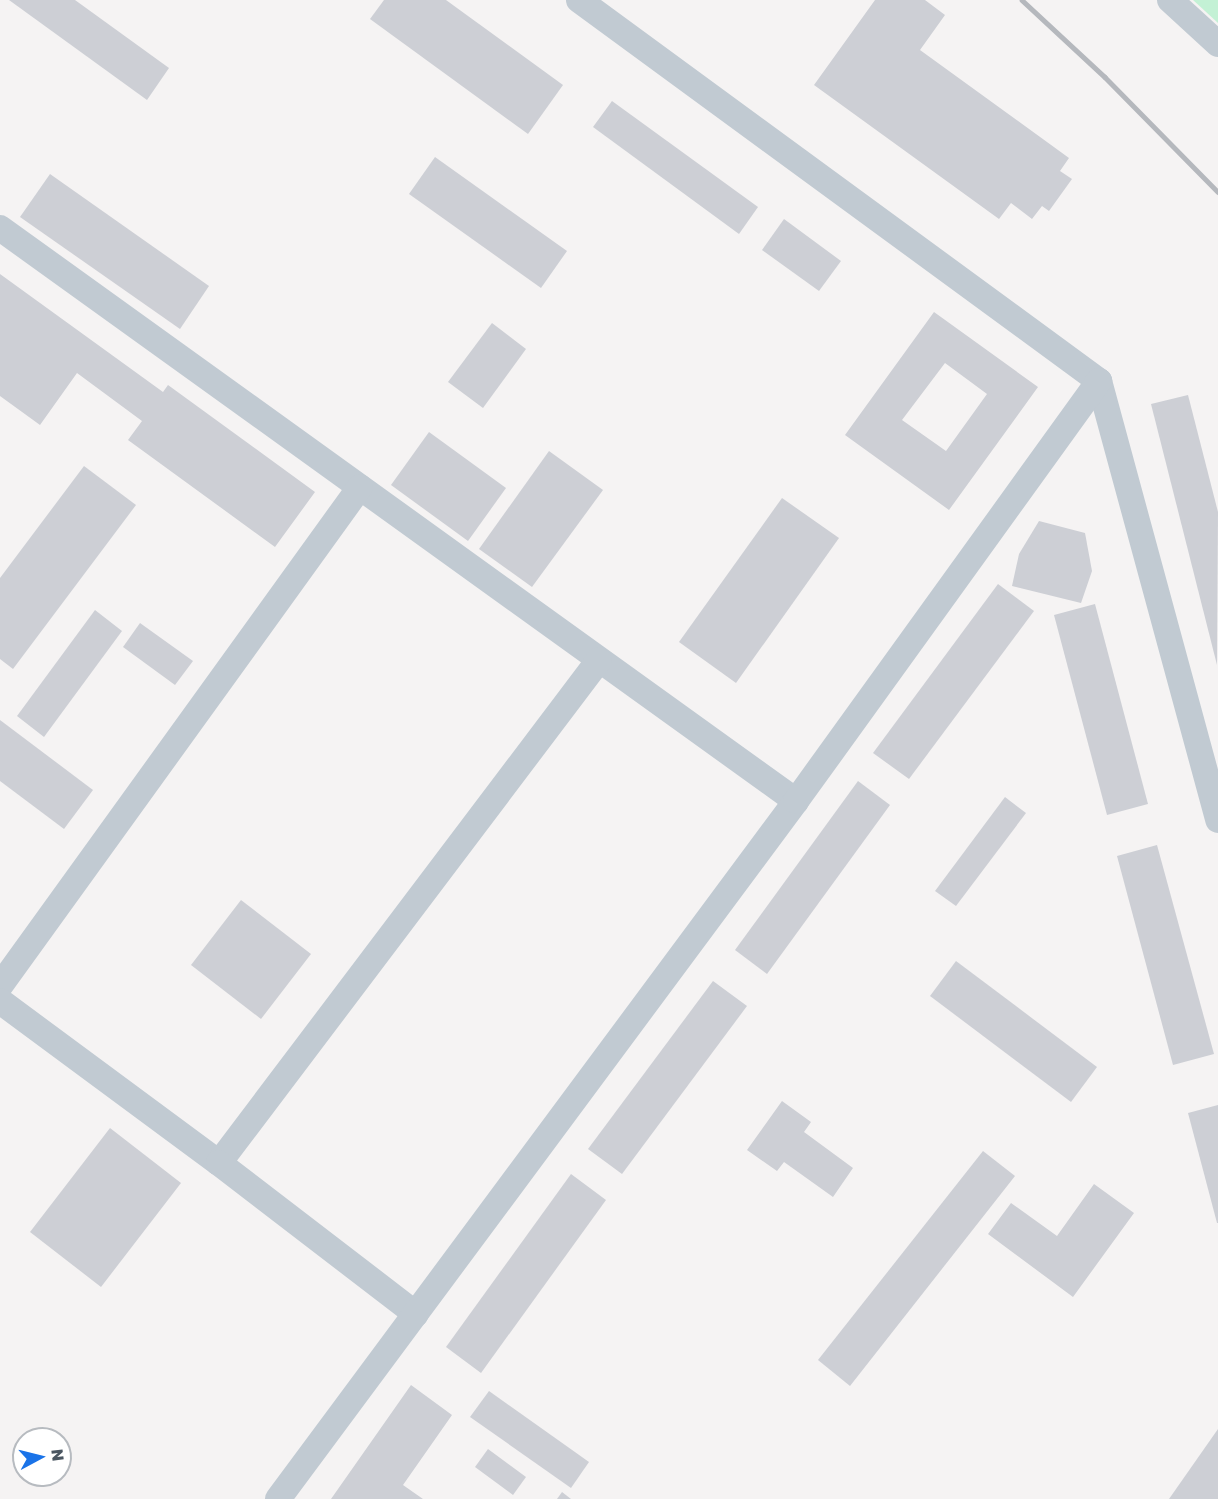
<!DOCTYPE html>
<html>
<head>
<meta charset="utf-8">
<style>
	body { margin:0 }
	#map { position:relative; width:1218px; height:1499px; overflow:hidden; background:#f5f3f3; font-family:"Golos Text",sans-serif }
	div>[style] { position:absolute }
	.green>* { inset:0; background:#c3f1d5 }
	.building>* { inset:0; background:#cdcfd5 }
	.minor>* { height:26px; margin:-13px; padding:0 13px; transform-origin:13px; border-radius:13px; background:#c1cad2 }
	.rail>* { height:4.5px; margin:-2.25px; padding:0 2.25px; transform-origin:2.25px; border-radius:2.25px; background:#b5b8bd }
	span { translate:-50% -50%; white-space:nowrap; text-align:center; line-height:1.15; -webkit-text-stroke:5px #fff; paint-order:stroke }
	.north { position:absolute; left:12px; top:1427px; width:60px; height:60px; box-sizing:border-box; background:#fff; border:2px solid #b7bbc0; border-radius:50%; rotate:83deg; font-size:16px; font-weight:700; line-height:24px; text-align:center; color:#4a5661 }
	.north::after { content:''; display:block; margin:auto; width:21px; height:27px; background:#1a73e8; clip-path:polygon(50% 0,100% 100%,50% 72%,0 100%) }
</style>
</head>
<body>
<div id="map">
	<div class="green">
		<div style="clip-path:polygon(1193px 0,1218px 0,1218px 23px)"></div>
	</div>
	<div class="building">
		<div style="clip-path:polygon(9px 0,75px 0,169px 68px,147px 100px)"></div>
		<div style="clip-path:polygon(384px 0,446px 0,563px 85px,528px 134px,370px 19px)"></div>
		<div style="clip-path:polygon(875px 0,925px 0,945px 15px,920px 50px,1069px 158px,1060px 171px,1072px 179px,1049px 211px,1042px 206px,1032px 219px,1011px 203px,999px 219px,814px 85px)"></div>
		<div style="clip-path:polygon(612px 101px,758px 207px,739px 234px,593px 127px)"></div>
		<div style="clip-path:polygon(435px 157px,567px 251px,541px 288px,409px 194px)"></div>
		<div style="clip-path:polygon(50px 174px,209px 286px,180px 329px,20px 217px)"></div>
		<div style="clip-path:polygon(784px 219px,841px 261px,819px 291px,762px 250px)"></div>
		<div style="clip-path:polygon(0 274px,163px 392px,168px 385px,315px 492px,275px 547px,128px 440px,142px 421px,77px 373px,40px 425px,0 396px)"></div>
		<div style="clip-path:polygon(evenodd,934px 312px,1038px 387px,949px 510px,845px 435px,934px 312px,945px 363px,987px 394px,946px 451px,902px 420px,945px 363px)"></div>
		<div style="clip-path:polygon(492px 323px,526px 349px,483px 408px,448px 382px)"></div>
		<div style="clip-path:polygon(1188px 395px,1218px 512px,1217px 665px,1151px 404px)"></div>
		<div style="clip-path:polygon(429px 432px,506px 488px,468px 541px,391px 485px)"></div>
		<div style="clip-path:polygon(549px 451px,603px 490px,532px 587px,479px 549px)"></div>
		<div style="clip-path:polygon(84px 466px,136px 505px,13px 669px,0 659px,0 578px)"></div>
		<div style="clip-path:polygon(782px 498px,839px 538px,736px 683px,679px 642px)"></div>
		<div style="clip-path:polygon(1039px 521px,1085px 533px,1092px 571px,1081px 603px,1012px 586px,1019px 554px)"></div>
		<div style="clip-path:polygon(998px 584px,1034px 611px,909px 779px,873px 753px)"></div>
		<div style="clip-path:polygon(1095px 604px,1148px 804px,1107px 815px,1054px 615px)"></div>
		<div style="clip-path:polygon(95px 610px,122px 631px,44px 737px,17px 716px)"></div>
		<div style="clip-path:polygon(140px 623px,193px 661px,175px 685px,123px 647px)"></div>
		<div style="clip-path:polygon(0 720px,93px 790px,64px 829px,0 781px)"></div>
		<div style="clip-path:polygon(858px 781px,890px 805px,767px 974px,735px 950px)"></div>
		<div style="clip-path:polygon(1005px 797px,1026px 813px,956px 906px,935px 891px)"></div>
		<div style="clip-path:polygon(1157px 845px,1214px 1054px,1173px 1065px,1117px 856px)"></div>
		<div style="clip-path:polygon(241px 900px,311px 954px,261px 1019px,191px 965px)"></div>
		<div style="clip-path:polygon(956px 961px,1097px 1067px,1071px 1102px,930px 996px)"></div>
		<div style="clip-path:polygon(713px 981px,747px 1006px,622px 1174px,588px 1149px)"></div>
		<div style="clip-path:polygon(782px 1101px,811px 1122px,804px 1132px,853px 1168px,833px 1197px,784px 1162px,777px 1171px,747px 1150px)"></div>
		<div style="clip-path:polygon(1218px 1105px,1218px 1223px,1217px 1223px,1188px 1113px)"></div>
		<div style="clip-path:polygon(110px 1128px,181px 1183px,101px 1287px,30px 1232px)"></div>
		<div style="clip-path:polygon(983px 1151px,1015px 1176px,850px 1386px,818px 1360px)"></div>
		<div style="clip-path:polygon(571px 1174px,606px 1200px,481px 1373px,446px 1347px)"></div>
		<div style="clip-path:polygon(1094px 1184px,1134px 1213px,1073px 1297px,988px 1234px,1011px 1203px,1057px 1236px)"></div>
		<div style="clip-path:polygon(411px 1385px,452px 1415px,403px 1485px,423px 1499px,331px 1499px)"></div>
		<div style="clip-path:polygon(489px 1391px,589px 1462px,571px 1488px,470px 1417px)"></div>
		<div style="clip-path:polygon(1218px 1429px,1218px 1499px,1169px 1499px)"></div>
		<div style="clip-path:polygon(488px 1449px,526px 1477px,513px 1495px,475px 1467px)"></div>
		<div style="clip-path:polygon(562px 1492px,571px 1499px,557px 1499px)"></div>
	</div>
	<div class="minor">
		<div style="left:579px;top:0;width:645px;rotate:36.23deg"></div>
		<div style="left:1099px;top:381px;width:455px;rotate:74.8deg"></div>
		<div style="left:1170px;top:0;width:65px;rotate:42.5deg"></div>
		<div style="left:0;top:228px;width:981px;rotate:35.75deg"></div>
		<div style="left:0;top:986px;width:615px;rotate:-54.19deg"></div>
		<div style="left:0;top:1001px;width:272px;rotate:36.5deg"></div>
		<div style="left:219px;top:1163px;width:630px;rotate:-52.93deg"></div>
		<div style="left:219px;top:1163px;width:248px;rotate:37.5deg"></div>
		<div style="left:278px;top:1499px;width:869px;rotate:-53.42deg"></div>
		<div style="left:796px;top:801px;width:518px;rotate:-54.19deg"></div>
	</div>
	<div class="rail">
		<div style="left:1022px;top:0;width:113px;rotate:42.9deg"></div>
		<div style="left:1105px;top:77px;width:161px;rotate:45.5deg"></div>
	</div>
	<div class="north">N</div>
</div>
</body>
</html>
